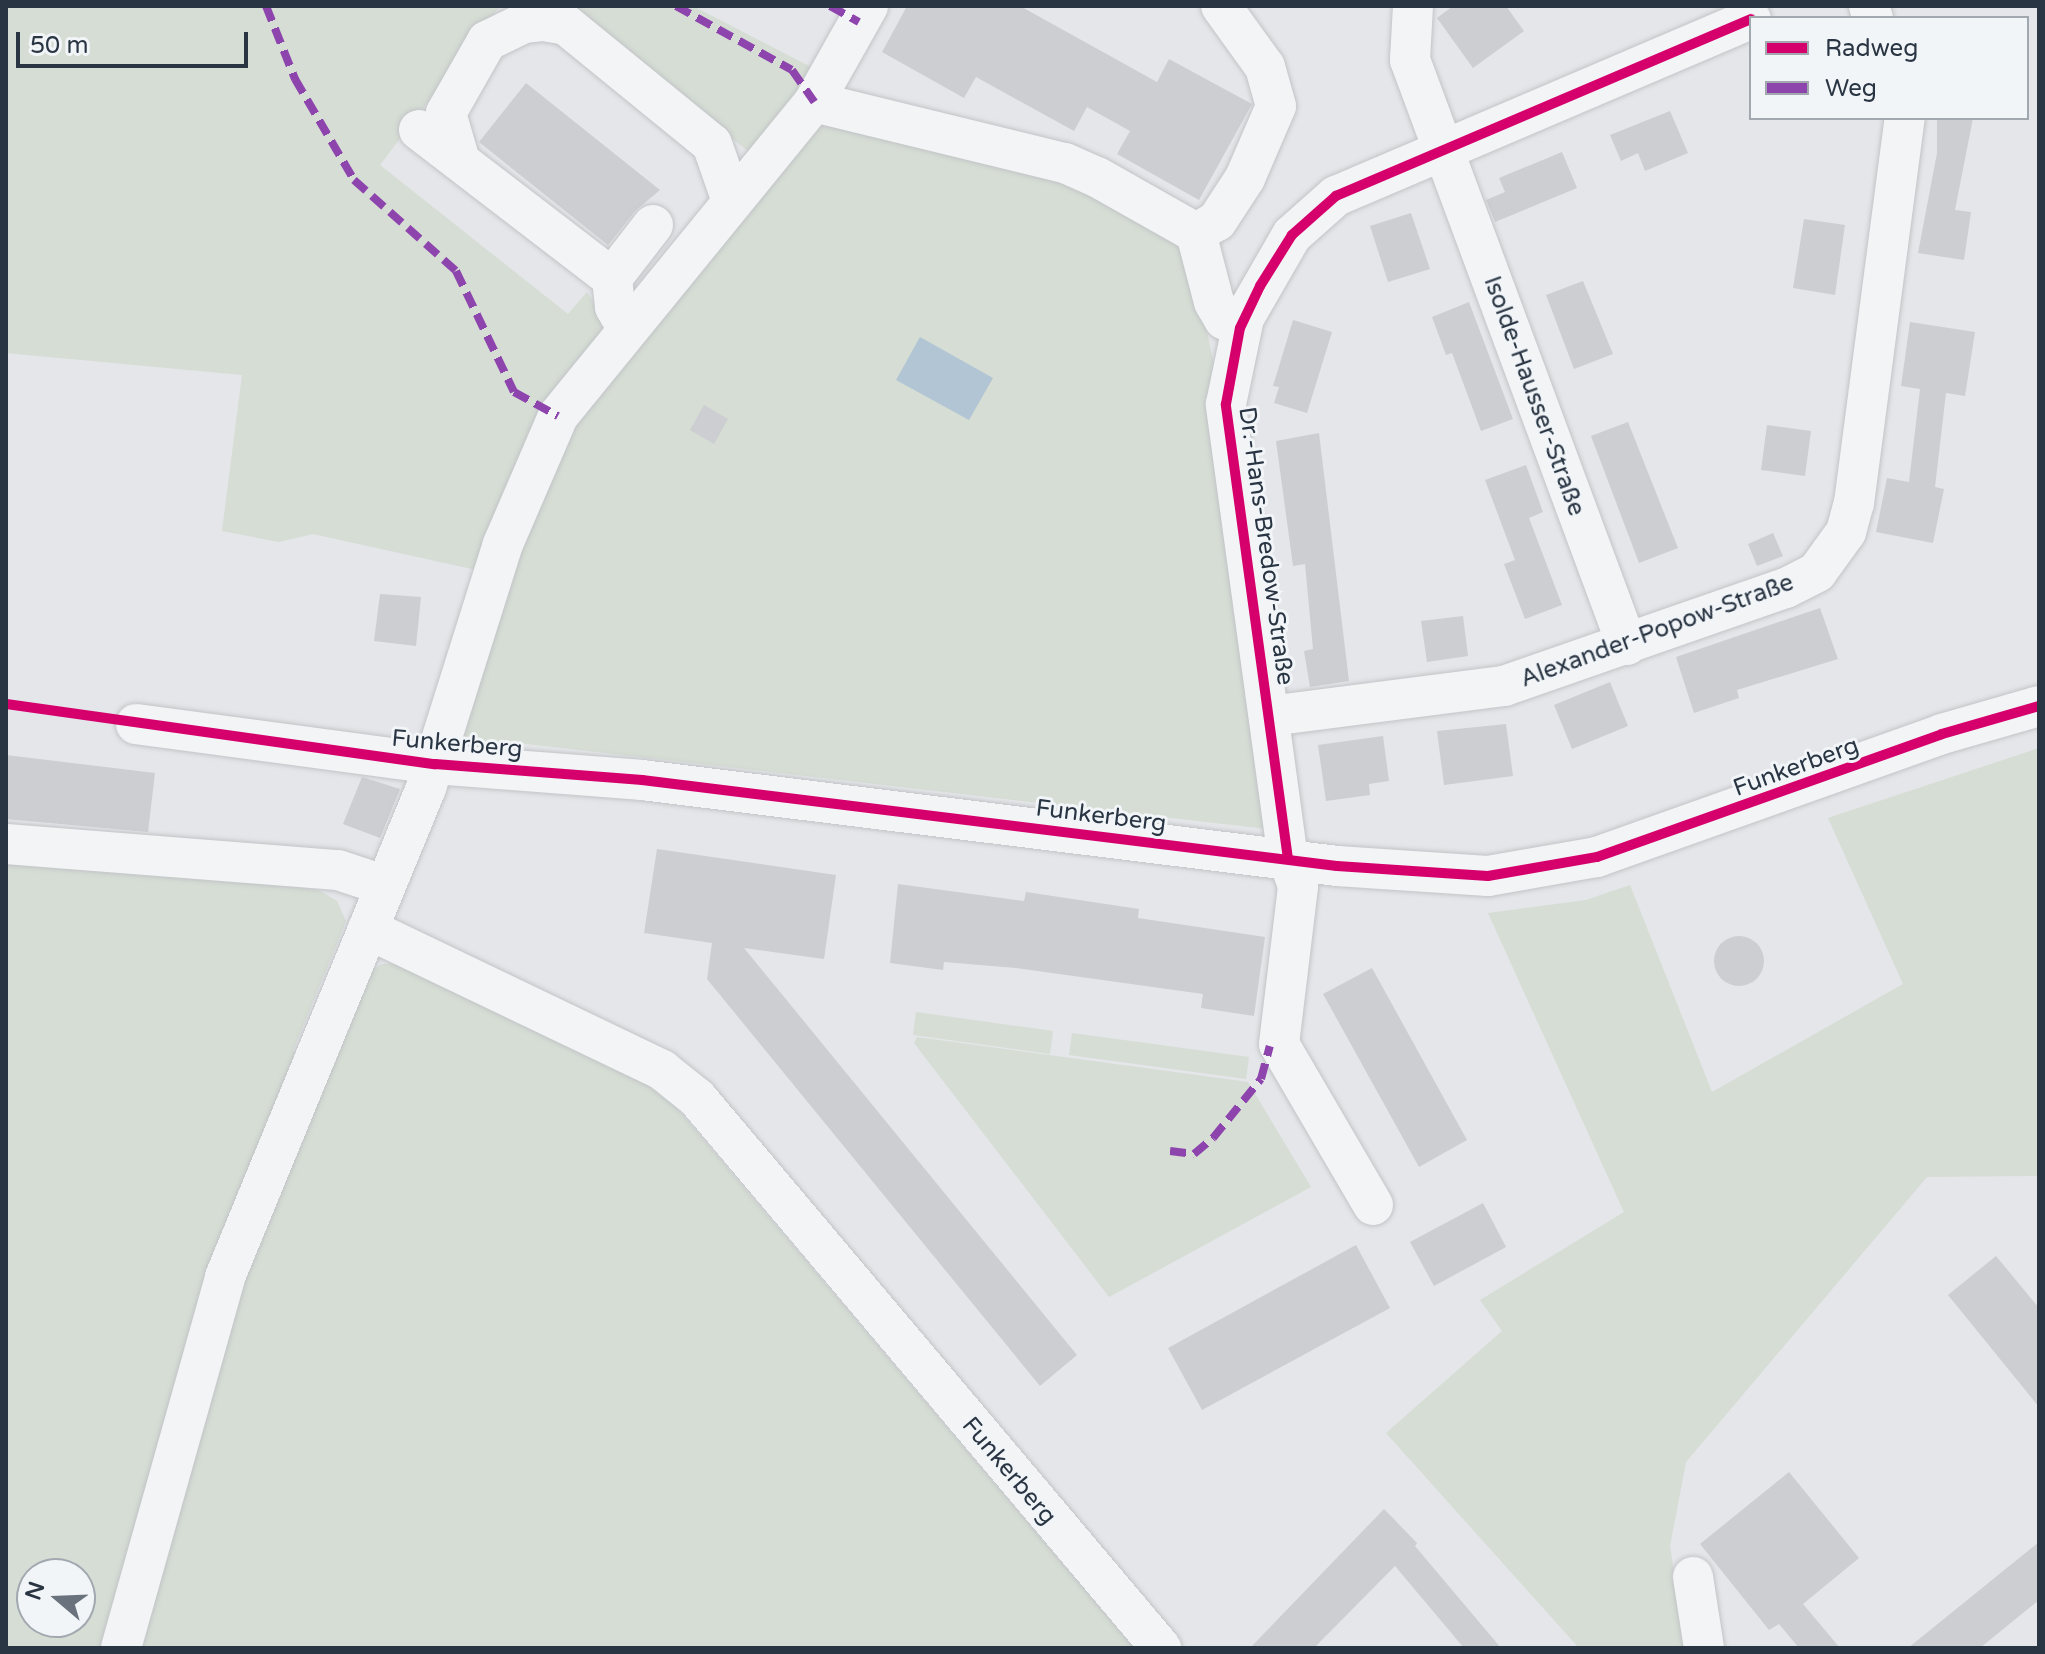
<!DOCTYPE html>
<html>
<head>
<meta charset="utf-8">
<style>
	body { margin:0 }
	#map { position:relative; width:2045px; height:1654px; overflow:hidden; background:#e4e6e9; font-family:"Varela Round",sans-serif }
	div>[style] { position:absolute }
	.green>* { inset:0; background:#d5ddd4 }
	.water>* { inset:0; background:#b2c5d4 }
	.building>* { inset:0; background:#ccced1 }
	.round { border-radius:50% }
	.roads { filter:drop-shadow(0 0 2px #c2c4c7) drop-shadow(0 0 2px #c2c4c7) }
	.minor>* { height:40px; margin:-20px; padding:0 20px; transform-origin:20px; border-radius:20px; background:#f3f4f6 }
	.quiet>* { height:8px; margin-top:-4px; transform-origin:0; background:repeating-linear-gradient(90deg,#8e44ad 0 16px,transparent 0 24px) }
	.cycleway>* { height:10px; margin:-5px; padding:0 5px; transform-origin:5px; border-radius:5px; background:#d6006c }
	span { translate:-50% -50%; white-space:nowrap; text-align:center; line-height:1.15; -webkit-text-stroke:6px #f2f5f8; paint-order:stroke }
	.street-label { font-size:24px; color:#293543 }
	.frame { position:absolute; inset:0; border:8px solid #293543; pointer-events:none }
	.legend { position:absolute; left:1749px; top:16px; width:280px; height:104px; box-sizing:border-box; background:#f2f5f8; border:2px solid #a2a8b0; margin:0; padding:10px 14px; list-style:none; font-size:24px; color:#293543 }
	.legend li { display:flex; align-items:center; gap:16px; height:40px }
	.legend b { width:40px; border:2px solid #a2a8b0 }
	.north { position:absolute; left:16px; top:1558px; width:80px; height:80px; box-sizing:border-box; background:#f2f5f8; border:2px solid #a2a8b0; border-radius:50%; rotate:289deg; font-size:22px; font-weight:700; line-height:32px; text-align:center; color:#293543 }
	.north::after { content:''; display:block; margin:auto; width:28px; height:36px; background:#6a737d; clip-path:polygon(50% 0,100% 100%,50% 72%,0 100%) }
	.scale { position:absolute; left:16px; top:32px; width:232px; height:36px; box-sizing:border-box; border:4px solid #293543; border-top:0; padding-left:10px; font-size:24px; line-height:28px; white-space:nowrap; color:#293543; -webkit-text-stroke:6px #f2f5f8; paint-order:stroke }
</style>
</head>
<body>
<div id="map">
	<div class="green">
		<div style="clip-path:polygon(6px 6px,500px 6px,380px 165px,568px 314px,587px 292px,606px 322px,481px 571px,313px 534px,279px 542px,222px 531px,242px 375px,6px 353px)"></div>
		<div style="clip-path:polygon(560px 6px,693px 6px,813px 68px,752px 154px)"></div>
		<div style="clip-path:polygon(821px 122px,1098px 191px,1171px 229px,1198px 288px,1215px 370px,1267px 829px,518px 743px,467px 755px,452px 740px,558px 453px,612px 369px)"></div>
		<div style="clip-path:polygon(2039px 748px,2039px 1176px,1927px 1177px,1686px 1462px,1670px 1546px,1686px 1648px,1579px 1648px,1386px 1433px,1502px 1331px,1480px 1300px,1624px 1212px,1488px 913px,1586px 900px,1630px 885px,1712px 1092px,1903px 984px,1828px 818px)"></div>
		<div style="clip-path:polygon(evenodd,6px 863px,243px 875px,320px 891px,337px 901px,346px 921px,293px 1051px,334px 1066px,366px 974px,382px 964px,401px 964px,664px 1093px,1134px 1648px,6px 1648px,6px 863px,32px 1574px,80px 1574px,80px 1622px,32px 1622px,32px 1574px)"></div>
		<div style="clip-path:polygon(916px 1012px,1053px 1031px,1050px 1054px,913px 1035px)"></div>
		<div style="clip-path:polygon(1072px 1033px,1249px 1057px,1246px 1079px,1069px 1055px)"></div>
		<div style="clip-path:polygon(917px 1037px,1248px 1082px,1311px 1187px,1109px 1297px,914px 1043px)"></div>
	</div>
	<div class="water">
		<div style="clip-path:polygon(920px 337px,993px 378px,969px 420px,896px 380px)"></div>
	</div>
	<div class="building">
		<div style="clip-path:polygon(907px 6px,1020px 6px,1157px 82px,1169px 59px,1252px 104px,1199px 200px,1117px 154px,1130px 131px,1087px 107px,1074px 131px,976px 77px,964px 98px,882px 52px)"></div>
		<div style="clip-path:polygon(1453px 6px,1506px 6px,1524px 31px,1473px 68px,1437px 18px)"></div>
		<div style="clip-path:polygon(526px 83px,660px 190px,635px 211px,608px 245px,479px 142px)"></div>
		<div style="clip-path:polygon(1670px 111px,1688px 153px,1645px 171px,1638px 153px,1621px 161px,1610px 135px)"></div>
		<div style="clip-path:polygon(1937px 118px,1973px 118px,1955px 210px,1971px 212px,1964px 260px,1918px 253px,1937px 153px)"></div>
		<div style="clip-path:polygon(1562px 152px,1577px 188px,1495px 222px,1486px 200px,1505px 192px,1499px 178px)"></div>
		<div style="clip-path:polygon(1411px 213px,1430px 269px,1388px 282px,1370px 226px)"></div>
		<div style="clip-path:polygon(1804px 219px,1845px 225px,1835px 295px,1793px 288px)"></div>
		<div style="clip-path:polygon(1583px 281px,1613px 354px,1574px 369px,1546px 295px)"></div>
		<div style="clip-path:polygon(1469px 302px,1513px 419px,1481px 431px,1452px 353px,1446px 355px,1432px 317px)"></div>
		<div style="clip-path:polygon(1293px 320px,1332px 332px,1307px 413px,1274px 403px,1279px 387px,1273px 386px)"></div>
		<div style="clip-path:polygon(1910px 322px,1975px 332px,1965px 396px,1946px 393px,1935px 487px,1944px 489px,1933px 543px,1876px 532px,1887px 478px,1909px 482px,1920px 389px,1901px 386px)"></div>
		<div style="clip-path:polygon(704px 405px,728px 419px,714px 444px,690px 430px)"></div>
		<div style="clip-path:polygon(1628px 422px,1678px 548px,1639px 563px,1591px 436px)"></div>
		<div style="clip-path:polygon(1767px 425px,1811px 431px,1805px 476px,1761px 470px)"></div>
		<div style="clip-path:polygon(1319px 433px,1349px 681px,1310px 687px,1304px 651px,1313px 649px,1305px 564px,1293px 566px,1276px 441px)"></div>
		<div style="clip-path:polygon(1526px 465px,1543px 512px,1529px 518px,1562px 605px,1525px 619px,1504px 564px,1515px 560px,1485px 480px)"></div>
		<div style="clip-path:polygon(1773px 533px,1783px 556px,1757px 566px,1748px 544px)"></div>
		<div style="clip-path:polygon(380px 594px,421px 597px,416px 646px,374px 641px)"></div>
		<div style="clip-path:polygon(1820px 608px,1838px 659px,1737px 690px,1739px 698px,1694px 713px,1676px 657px)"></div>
		<div style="clip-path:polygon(1463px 616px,1468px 656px,1427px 662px,1421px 621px)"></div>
		<div style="clip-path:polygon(1610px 682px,1628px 726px,1572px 749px,1554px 705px)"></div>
		<div style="clip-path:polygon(1506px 724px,1513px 776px,1444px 785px,1437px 731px)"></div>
		<div style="clip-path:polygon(1383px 736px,1389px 781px,1369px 784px,1370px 795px,1326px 801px,1318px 745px)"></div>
		<div style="clip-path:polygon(6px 755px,155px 773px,148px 832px,6px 819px)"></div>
		<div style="clip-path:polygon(362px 777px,400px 789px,380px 838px,343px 824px)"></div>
		<div style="clip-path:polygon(657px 849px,836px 875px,824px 959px,744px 948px,1077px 1355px,1040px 1386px,707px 979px,712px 943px,644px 933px)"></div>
		<div style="clip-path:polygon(898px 884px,1024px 901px,1026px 892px,1139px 909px,1138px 918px,1265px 937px,1254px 1016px,1201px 1008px,1203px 994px,1016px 968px,944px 962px,943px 970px,890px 963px)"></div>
		<div class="round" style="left:1714px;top:936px;width:50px;height:50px"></div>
		<div style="clip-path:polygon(1372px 968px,1467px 1140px,1419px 1167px,1323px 994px)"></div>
		<div style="clip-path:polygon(1483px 1203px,1506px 1247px,1434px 1286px,1410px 1242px)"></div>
		<div style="clip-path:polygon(1356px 1245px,1390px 1308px,1202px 1410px,1168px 1348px)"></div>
		<div style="clip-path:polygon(1996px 1256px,2039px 1308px,2039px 1407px,1948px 1295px)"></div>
		<div style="clip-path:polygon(1789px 1472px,1859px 1558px,1803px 1604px,1840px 1648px,1799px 1648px,1779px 1624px,1769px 1630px,1700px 1544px)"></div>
		<div style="clip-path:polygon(1384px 1509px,1417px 1543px,1415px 1546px,1501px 1648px,1464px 1648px,1395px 1566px,1314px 1648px,1250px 1648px)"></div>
		<div style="clip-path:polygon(2039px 1542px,2039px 1600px,1980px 1648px,1908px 1648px)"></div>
	</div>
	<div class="roads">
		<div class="minor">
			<div style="left:1413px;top:6px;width:54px;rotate:93.2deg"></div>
			<div style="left:1410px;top:60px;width:624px;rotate:69.65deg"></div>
			<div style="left:1869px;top:6px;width:13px;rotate:72deg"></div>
			<div style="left:814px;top:102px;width:258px;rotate:13.7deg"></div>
			<div style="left:1065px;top:163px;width:35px;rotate:24deg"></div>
			<div style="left:1097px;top:177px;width:114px;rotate:29.5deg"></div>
			<div style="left:1196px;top:233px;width:71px;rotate:75.4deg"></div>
			<div style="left:1214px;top:302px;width:20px;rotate:60deg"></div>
			<div style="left:1224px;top:319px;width:18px;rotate:29deg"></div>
			<div style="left:419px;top:130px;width:243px;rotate:37.5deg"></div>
			<div style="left:612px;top:278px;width:29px;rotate:84deg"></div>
			<div style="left:615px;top:307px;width:24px;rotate:60deg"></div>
			<div style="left:460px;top:161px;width:50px;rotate:-106.3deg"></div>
			<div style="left:446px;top:113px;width:83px;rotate:-60.3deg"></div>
			<div style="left:487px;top:41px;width:41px;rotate:-25.9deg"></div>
			<div style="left:524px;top:23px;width:20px;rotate:-6deg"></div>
			<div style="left:544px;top:21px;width:22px;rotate:10deg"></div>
			<div style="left:566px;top:25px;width:188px;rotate:39.2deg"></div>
			<div style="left:712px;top:144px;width:60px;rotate:70.7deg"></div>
			<div style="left:1196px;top:233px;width:24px;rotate:-30deg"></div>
			<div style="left:1217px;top:221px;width:51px;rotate:-56.9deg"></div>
			<div style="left:1245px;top:178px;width:78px;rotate:-66.7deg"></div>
			<div style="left:1276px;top:106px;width:41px;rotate:-105.8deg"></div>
			<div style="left:1265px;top:67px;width:75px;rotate:-125.8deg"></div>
			<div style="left:612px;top:278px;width:67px;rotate:-52.3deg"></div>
			<div style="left:1269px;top:716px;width:237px;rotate:-7.3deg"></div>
			<div style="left:1504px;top:686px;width:299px;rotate:-19.2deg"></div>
			<div style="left:1786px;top:588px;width:35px;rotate:-27deg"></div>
			<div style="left:1817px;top:572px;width:49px;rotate:-54.1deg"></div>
			<div style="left:1846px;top:532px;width:30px;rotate:-75deg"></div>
			<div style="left:1854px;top:503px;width:388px;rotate:-82.5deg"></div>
			<div style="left:136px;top:724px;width:302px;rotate:7.6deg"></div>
			<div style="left:435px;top:764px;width:208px;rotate:4.4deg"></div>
			<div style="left:642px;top:780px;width:700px;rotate:7.05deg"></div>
			<div style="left:1337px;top:866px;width:151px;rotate:3.8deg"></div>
			<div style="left:1488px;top:876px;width:111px;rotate:-9.9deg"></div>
			<div style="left:1597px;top:857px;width:366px;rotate:-19.6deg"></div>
			<div style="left:1942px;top:734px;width:101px;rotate:-16.1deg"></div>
			<div style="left:6px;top:844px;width:333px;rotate:4.5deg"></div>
			<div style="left:338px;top:870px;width:48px;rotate:18.1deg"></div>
			<div style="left:368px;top:929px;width:326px;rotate:25.6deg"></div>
			<div style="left:662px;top:1070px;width:45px;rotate:38.7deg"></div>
			<div style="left:697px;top:1098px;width:720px;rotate:49.85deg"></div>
			<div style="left:1373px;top:1205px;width:186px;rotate:-120.3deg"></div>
			<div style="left:1279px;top:1044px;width:159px;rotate:-83.1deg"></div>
			<div style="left:1298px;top:886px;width:29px;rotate:-110deg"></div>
			<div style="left:1288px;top:859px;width:459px;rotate:-97.8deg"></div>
			<div style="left:1226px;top:404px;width:88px;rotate:-78.2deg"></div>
			<div style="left:1244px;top:318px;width:96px;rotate:-60deg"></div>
			<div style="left:1292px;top:235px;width:59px;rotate:-41.6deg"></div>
			<div style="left:1336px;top:196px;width:451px;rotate:-23.1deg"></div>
			<div style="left:1693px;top:1577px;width:72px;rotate:81.2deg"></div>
			<div style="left:121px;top:1648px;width:385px;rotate:-74.3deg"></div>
			<div style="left:225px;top:1277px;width:529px;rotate:-67.66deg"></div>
			<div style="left:426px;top:788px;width:256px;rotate:-72.5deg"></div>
			<div style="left:503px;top:544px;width:139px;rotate:-66.7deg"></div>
			<div style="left:558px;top:416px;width:405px;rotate:-50.8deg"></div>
			<div style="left:814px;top:102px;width:110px;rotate:-60.6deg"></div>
		</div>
	</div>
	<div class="quiet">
		<div style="left:266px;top:6px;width:79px;rotate:68.3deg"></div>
		<div style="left:295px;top:79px;width:117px;rotate:59.7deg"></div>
		<div style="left:354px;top:180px;width:137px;rotate:41.7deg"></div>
		<div style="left:456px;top:271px;width:134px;rotate:64.4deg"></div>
		<div style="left:514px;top:392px;width:50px;rotate:28.6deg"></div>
		<div style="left:676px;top:6px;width:132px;rotate:28.9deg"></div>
		<div style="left:792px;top:70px;width:39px;rotate:55deg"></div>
		<div style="left:830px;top:6px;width:33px;rotate:29deg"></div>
		<div style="left:1170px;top:1151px;width:24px;rotate:7deg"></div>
		<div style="left:1194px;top:1154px;width:25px;rotate:-40deg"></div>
		<div style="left:1213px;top:1138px;width:76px;rotate:-50.9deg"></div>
		<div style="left:1261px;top:1079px;width:34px;rotate:-75deg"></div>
	</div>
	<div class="cycleway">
		<div style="left:6px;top:704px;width:433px;rotate:8deg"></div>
		<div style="left:435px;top:764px;width:208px;rotate:4.4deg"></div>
		<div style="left:642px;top:780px;width:700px;rotate:7.05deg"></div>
		<div style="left:1337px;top:866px;width:151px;rotate:3.8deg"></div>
		<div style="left:1488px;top:876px;width:111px;rotate:-9.9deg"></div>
		<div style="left:1597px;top:857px;width:366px;rotate:-19.6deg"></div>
		<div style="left:1942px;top:734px;width:101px;rotate:-16.1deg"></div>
		<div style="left:1288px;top:859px;width:459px;rotate:-97.8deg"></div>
		<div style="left:1226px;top:404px;width:77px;rotate:-79.6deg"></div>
		<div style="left:1240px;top:328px;width:47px;rotate:-64.5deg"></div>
		<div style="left:1260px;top:286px;width:60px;rotate:-57.9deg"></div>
		<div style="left:1292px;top:235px;width:59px;rotate:-41.6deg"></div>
		<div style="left:1336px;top:196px;width:451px;rotate:-23.1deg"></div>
	</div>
	<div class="street-label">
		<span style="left:1534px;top:396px;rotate:70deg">Isolde-Hausser-Straße</span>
		<span style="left:1266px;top:546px;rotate:82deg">Dr.-Hans-Bredow-Straße</span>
		<span style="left:1657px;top:631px;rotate:-20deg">Alexander-Popow-Straße</span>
		<span style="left:457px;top:744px;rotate:5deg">Funkerberg</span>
		<span style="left:1796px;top:767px;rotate:-20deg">Funkerberg</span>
		<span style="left:1101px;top:816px;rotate:7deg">Funkerberg</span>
		<span style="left:1009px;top:1471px;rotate:50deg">Funkerberg</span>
	</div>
	<div class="frame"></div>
	<ul class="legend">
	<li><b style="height:10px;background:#d6006c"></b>Radweg</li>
	<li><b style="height:10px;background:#8e44ad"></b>Weg</li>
	</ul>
	<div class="north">N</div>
	<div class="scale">50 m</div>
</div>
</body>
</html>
